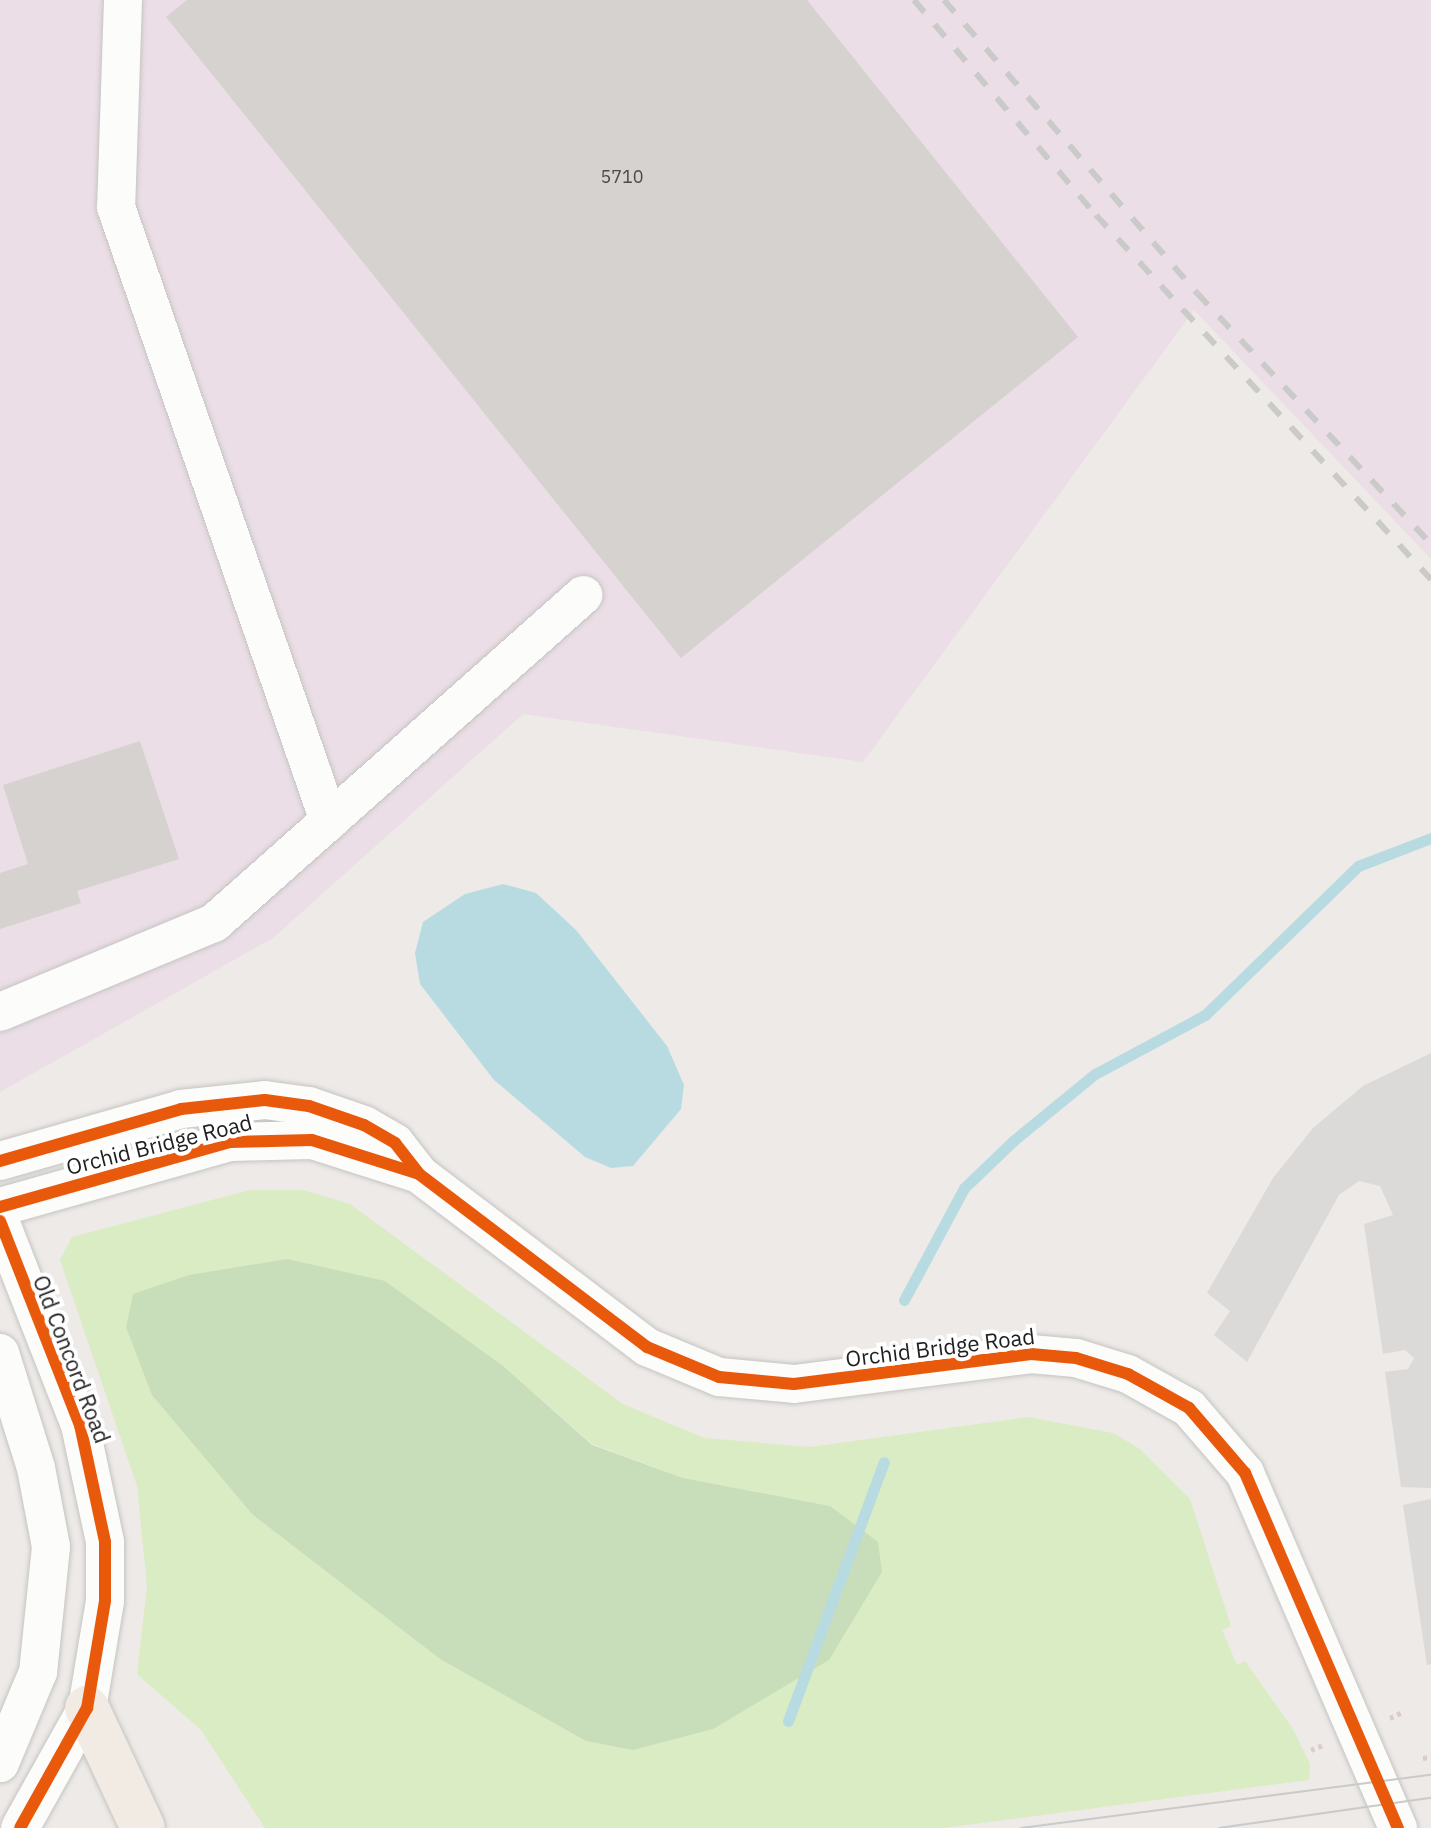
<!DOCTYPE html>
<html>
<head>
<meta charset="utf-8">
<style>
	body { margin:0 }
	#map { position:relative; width:1431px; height:1828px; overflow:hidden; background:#edeae7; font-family:"IBM Plex Sans",sans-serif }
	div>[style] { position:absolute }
	.industrial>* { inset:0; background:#ebdee6 }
	.religious>* { inset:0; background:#dbdad8 }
	.grass>* { inset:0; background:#daecc3 }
	.forest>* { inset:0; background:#c8ddba }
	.water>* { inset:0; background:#b8dbe2 }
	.stream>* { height:11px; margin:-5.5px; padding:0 5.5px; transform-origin:5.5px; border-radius:5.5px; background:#b8dbe2 }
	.building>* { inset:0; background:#d5d2cf }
	.path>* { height:5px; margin-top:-2.5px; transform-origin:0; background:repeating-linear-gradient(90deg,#dbcbc9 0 4px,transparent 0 8px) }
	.roads { filter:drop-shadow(0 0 2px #c5c4c3) drop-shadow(0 0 2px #c5c4c3) }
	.minor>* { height:38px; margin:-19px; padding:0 19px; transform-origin:19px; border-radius:19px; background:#fcfcfb }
	.major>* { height:44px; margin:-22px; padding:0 22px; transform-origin:22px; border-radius:22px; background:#f1ebe4 }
	.tram>* { height:2px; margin:-1px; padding:0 1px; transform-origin:1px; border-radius:1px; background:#cacac9 }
	.rail>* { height:6px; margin-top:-3px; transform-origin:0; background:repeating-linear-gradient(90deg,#cacac9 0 16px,transparent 0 32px) }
	.cycleway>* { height:12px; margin:-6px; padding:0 6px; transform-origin:6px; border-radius:6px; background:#e8590c }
	span { translate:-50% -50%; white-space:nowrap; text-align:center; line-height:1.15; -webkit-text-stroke:8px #fff; paint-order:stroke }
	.number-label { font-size:18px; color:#4c4b4a }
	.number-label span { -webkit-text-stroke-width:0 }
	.street-label { font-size:22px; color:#1e1e1e }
</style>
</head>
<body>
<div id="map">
	<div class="industrial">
		<div style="clip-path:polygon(0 0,1431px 0,1431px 559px,1194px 310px,863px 762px,523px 714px,273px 938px,0 1092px)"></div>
	</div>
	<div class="religious">
		<div style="clip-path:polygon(1431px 1053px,1431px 1488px,1401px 1487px,1385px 1372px,1408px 1369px,1414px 1358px,1405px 1350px,1383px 1354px,1364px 1224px,1393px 1215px,1380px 1186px,1359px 1181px,1339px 1195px,1247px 1362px,1214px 1335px,1230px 1311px,1207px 1293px,1273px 1178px,1313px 1128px,1363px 1086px)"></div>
		<div style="clip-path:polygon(1431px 1499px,1431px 1664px,1427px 1665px,1403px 1505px)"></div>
	</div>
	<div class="grass">
		<div style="clip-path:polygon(evenodd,250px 1190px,303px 1190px,350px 1204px,623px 1404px,704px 1438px,810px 1447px,1028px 1417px,1113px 1433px,1140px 1449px,1190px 1499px,1231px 1626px,1222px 1630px,1237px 1665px,1245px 1661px,1293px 1729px,1310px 1764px,1309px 1780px,943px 1828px,265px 1828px,201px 1730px,137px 1674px,147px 1587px,137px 1486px,60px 1260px,72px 1237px,250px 1190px,385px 1281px,502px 1365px,592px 1444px,683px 1478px,830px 1506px,586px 1741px,440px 1659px,253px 1515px,385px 1281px)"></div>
	</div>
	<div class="forest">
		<div style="clip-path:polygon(287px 1259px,385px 1281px,502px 1365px,592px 1445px,683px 1478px,830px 1506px,878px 1542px,882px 1572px,829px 1660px,713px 1729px,633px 1750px,586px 1741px,440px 1659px,253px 1515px,152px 1395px,126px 1327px,133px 1294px,189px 1275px)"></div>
	</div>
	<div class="water">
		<div style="clip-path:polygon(503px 884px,536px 893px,576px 930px,667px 1046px,684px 1085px,681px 1109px,633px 1166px,611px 1168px,585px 1157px,494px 1080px,420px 984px,415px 953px,423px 922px,465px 894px)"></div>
	</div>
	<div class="stream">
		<div style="left:904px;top:1300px;width:127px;rotate:-61.8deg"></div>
		<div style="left:964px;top:1188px;width:68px;rotate:-43.8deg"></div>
		<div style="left:1013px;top:1141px;width:106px;rotate:-39.3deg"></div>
		<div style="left:1095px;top:1074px;width:125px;rotate:-28.2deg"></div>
		<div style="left:1205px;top:1015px;width:214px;rotate:-44.2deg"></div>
		<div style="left:1358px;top:866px;width:78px;rotate:-21deg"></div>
		<div style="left:788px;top:1721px;width:276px;rotate:-69.7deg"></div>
	</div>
	<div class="building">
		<div style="clip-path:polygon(187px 0,807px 0,1078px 337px,681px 658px,166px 17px)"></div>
		<div style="clip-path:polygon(140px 741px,179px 859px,77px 891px,81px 903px,0 929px,0 873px,28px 864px,3px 785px)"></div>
	</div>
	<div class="path">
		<div style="left:1390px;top:1718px;width:14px;rotate:-25deg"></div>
		<div style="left:1311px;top:1750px;width:15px;rotate:-23deg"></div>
		<div style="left:1423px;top:1758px;width:8px;rotate:-7deg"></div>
	</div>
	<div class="roads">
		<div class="minor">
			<div style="left:123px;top:0;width:207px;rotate:91.9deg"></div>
			<div style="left:116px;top:207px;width:650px;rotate:70.87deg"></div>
			<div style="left:0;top:1012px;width:232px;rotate:-22.6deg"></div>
			<div style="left:214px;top:923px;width:494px;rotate:-41.6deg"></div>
			<div style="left:0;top:1161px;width:188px;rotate:-16deg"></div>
			<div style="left:181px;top:1109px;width:84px;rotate:-6.1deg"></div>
			<div style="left:265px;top:1100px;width:44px;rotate:7.8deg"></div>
			<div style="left:309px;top:1106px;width:58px;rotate:19.1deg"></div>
			<div style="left:364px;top:1125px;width:36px;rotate:30deg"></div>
			<div style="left:395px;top:1143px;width:39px;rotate:52deg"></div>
			<div style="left:0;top:1207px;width:239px;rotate:-15.8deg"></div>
			<div style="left:230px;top:1142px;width:82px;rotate:-1.4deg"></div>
			<div style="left:312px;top:1140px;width:112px;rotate:17.6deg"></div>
			<div style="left:419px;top:1174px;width:286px;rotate:37.2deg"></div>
			<div style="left:647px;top:1347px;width:78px;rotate:22.6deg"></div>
			<div style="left:719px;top:1377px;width:75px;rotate:5.3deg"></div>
			<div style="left:794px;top:1384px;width:239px;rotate:-7.2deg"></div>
			<div style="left:1031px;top:1354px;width:45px;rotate:5.1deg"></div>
			<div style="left:1076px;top:1358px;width:54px;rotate:17.1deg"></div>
			<div style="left:1128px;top:1374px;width:70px;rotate:29.1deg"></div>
			<div style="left:1189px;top:1408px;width:86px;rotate:49.3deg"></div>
			<div style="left:1245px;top:1473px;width:387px;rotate:66.7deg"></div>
			<div style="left:0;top:1221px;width:219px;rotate:68.6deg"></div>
			<div style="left:80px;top:1425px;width:120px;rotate:77.9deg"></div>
			<div style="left:105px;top:1542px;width:59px;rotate:90deg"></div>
			<div style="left:105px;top:1601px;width:109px;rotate:99.5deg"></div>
			<div style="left:87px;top:1708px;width:137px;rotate:119.2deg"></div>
			<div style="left:0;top:1353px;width:121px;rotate:72.6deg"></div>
			<div style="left:36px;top:1468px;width:80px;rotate:79.2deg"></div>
			<div style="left:51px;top:1547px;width:126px;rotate:95.9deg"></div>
			<div style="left:38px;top:1672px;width:99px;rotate:112.7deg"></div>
		</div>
		<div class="major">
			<div style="left:87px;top:1708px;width:132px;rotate:65deg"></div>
		</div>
	</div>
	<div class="tram">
		<div style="left:1021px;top:1828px;width:413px;rotate:-7.4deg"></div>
		<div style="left:1219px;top:1828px;width:214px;rotate:-8.1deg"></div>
	</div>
	<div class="rail">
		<div style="left:914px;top:0;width:282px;rotate:49.8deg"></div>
		<div style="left:1096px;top:215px;width:495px;rotate:47.4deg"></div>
		<div style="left:944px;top:0;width:387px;rotate:49.2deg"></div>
		<div style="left:1197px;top:293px;width:343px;rotate:47deg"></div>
	</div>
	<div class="cycleway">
		<div style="left:0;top:1161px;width:188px;rotate:-16deg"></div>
		<div style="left:181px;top:1109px;width:84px;rotate:-6.1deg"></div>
		<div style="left:265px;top:1100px;width:44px;rotate:7.8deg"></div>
		<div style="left:309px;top:1106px;width:58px;rotate:19.1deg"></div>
		<div style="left:364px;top:1125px;width:36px;rotate:30deg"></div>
		<div style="left:395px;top:1143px;width:39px;rotate:52deg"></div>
		<div style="left:0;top:1207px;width:239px;rotate:-15.8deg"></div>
		<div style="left:230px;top:1142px;width:82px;rotate:-1.4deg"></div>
		<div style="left:312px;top:1140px;width:112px;rotate:17.6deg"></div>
		<div style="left:419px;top:1174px;width:286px;rotate:37.2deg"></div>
		<div style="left:647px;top:1347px;width:78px;rotate:22.6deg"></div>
		<div style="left:719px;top:1377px;width:75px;rotate:5.3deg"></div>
		<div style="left:794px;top:1384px;width:239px;rotate:-7.2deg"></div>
		<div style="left:1031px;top:1354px;width:45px;rotate:5.1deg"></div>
		<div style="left:1076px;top:1358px;width:54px;rotate:17.1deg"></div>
		<div style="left:1128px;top:1374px;width:70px;rotate:29.1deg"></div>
		<div style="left:1189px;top:1408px;width:86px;rotate:49.3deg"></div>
		<div style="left:1245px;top:1473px;width:387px;rotate:66.7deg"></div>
		<div style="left:0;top:1221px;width:219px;rotate:68.6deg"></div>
		<div style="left:80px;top:1425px;width:120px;rotate:77.9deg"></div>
		<div style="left:105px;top:1542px;width:59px;rotate:90deg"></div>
		<div style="left:105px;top:1601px;width:109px;rotate:99.5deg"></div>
		<div style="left:87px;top:1708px;width:137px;rotate:119.2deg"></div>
	</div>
	<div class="number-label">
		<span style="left:622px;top:177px">5710</span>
	</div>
	<div class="street-label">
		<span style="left:159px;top:1144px;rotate:-14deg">Orchid Bridge Road</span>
		<span style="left:940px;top:1347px;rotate:-7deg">Orchid Bridge Road</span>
		<span style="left:72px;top:1359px;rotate:69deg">Old Concord Road</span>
	</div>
</div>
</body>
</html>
